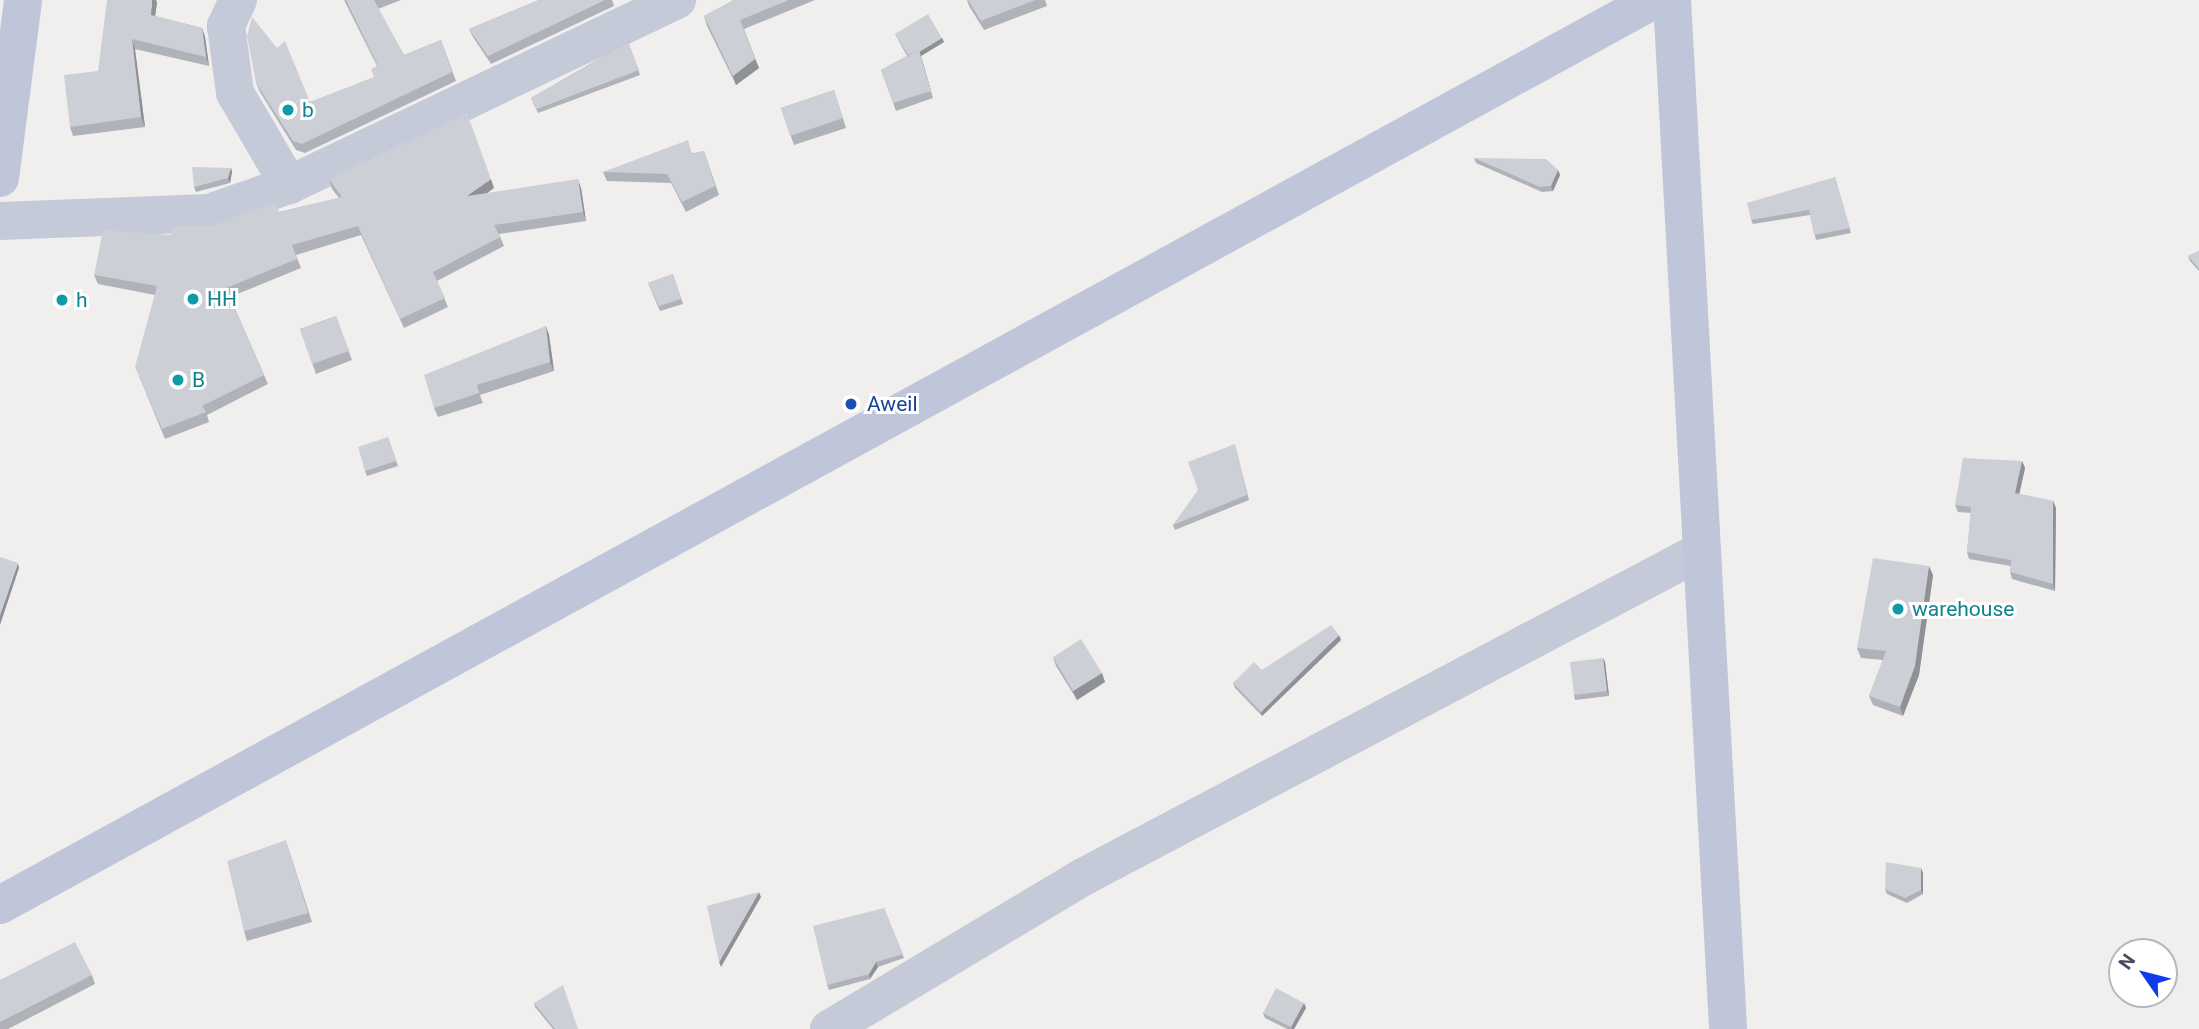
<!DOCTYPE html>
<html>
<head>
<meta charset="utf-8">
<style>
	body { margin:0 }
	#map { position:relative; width:2199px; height:1029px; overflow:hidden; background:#f1efee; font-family:Roboto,sans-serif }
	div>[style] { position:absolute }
	.street>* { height:38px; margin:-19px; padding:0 19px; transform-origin:19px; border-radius:19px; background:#c4cad7 }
	.secondary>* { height:38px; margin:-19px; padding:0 19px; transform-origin:19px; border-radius:19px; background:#c0c6d9 }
	.wall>* { inset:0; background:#b0b2b9 }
	.shaded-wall>* { inset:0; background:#909196 }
	.building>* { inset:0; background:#cdcfd7 }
	.dots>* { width:19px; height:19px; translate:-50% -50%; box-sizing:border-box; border:4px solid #fff; border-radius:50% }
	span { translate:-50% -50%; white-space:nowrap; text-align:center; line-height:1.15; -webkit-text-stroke:6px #fff; paint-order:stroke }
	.culture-label { font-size:21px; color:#0d838f }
	.left { translate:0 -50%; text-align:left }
	.transit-label { font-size:21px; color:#164399 }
	.north { position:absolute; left:2108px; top:938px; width:70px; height:70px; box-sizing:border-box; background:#fff; border:2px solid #b5b8be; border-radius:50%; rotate:305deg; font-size:19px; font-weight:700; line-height:28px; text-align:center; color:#464d5d }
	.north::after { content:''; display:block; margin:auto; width:24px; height:32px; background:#0e3cec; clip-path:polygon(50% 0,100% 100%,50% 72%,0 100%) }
</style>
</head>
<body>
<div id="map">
	<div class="street">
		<div style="left:238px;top:0;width:29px;rotate:115deg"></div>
		<div style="left:226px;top:26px;width:68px;rotate:82.3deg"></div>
		<div style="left:235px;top:93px;width:107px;rotate:59.6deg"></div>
		<div style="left:0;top:221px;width:209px;rotate:-2.2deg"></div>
		<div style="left:209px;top:213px;width:85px;rotate:-19.3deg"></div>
		<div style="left:289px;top:185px;width:430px;rotate:-25.5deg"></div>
		<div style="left:829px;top:1029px;width:296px;rotate:-30.9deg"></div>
		<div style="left:1083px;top:877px;width:699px;rotate:-27.81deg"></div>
	</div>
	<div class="secondary">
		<div style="left:1672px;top:0;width:1031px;rotate:86.88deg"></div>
		<div style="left:0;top:178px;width:179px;rotate:-82.6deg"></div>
		<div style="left:0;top:905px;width:1885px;rotate:-28.69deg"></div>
	</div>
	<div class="wall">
		<div style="clip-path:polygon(344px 0,401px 0,378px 9px,404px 55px,441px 40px,456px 81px,305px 153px,296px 150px,260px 92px,256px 83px,310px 102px,374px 78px,377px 66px)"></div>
		<div style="clip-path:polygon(539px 0,612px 0,614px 6px,491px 64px,473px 37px,469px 29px)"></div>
		<div style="clip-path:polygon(734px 0,815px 0,744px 29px,759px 68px,736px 85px,707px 26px,704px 16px)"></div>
		<div style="clip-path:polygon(967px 0,1045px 0,1047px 6px,984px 30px,969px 6px)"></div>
		<div style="clip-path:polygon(157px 2px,155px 16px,202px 28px,205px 37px,209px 66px,135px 49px,145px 127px,73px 136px,70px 127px,98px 71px)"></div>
		<div style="clip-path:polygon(895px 34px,942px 38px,944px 42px,921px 56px,933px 98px,896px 111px,881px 70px,907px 56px)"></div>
		<div style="clip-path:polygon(628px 42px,640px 75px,538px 113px,531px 98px)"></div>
		<div style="clip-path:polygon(834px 90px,846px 128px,794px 145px,781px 108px)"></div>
		<div style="clip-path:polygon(704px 151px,719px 195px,686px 212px,671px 183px,607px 181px,603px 172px)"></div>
		<div style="clip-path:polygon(1474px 158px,1558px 170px,1560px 175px,1553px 191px,1542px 192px,1476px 163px)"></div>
		<div style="clip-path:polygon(231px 168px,232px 172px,230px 183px,196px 192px,194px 187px)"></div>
		<div style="clip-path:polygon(1835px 177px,1851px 233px,1816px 240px,1810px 215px,1753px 224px,1751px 220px)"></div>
		<div style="clip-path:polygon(329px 179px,494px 188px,487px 193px,581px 188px,586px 221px,499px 234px,504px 246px,437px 281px,448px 307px,404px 328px,361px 235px,296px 255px,301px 268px,230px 297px,268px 384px,207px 415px,209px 422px,165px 439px,139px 376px,155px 295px,98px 284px,94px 275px,171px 235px,213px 225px,279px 212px,339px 198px,332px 189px)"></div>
		<div style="clip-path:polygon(2199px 251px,2199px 271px,2190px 261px,2188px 256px)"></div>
		<div style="clip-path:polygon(673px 274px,683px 304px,660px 311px,648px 283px)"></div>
		<div style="clip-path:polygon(336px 316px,352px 360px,316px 374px,300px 329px)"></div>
		<div style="clip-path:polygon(546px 326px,549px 335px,554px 371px,480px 395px,483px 403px,438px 417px,434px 408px)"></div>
		<div style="clip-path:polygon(388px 437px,398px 466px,367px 476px,365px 471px)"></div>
		<div style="clip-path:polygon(1236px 449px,1249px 500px,1175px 530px,1173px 525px)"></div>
		<div style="clip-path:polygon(2022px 461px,2025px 468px,2019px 494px,2053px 501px,2056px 508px,2055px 591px,2012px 579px,2010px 572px,2011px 566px,1969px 559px,1967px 552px,1971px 513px,1958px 512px,1955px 505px)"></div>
		<div style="clip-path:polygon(1933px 575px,1919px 675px,1903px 716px,1873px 705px,1869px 696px,1883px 660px,1861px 658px,1857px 648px)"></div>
		<div style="clip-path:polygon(1341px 640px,1262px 716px,1235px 688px,1233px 683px,1262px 670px)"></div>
		<div style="clip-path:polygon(1053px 657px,1102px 673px,1105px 682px,1077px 700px,1056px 666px)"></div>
		<div style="clip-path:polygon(1603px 658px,1605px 662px,1609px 696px,1575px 700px,1574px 695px)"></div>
		<div style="clip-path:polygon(289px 850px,312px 922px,247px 941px,244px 931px)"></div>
		<div style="clip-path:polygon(1923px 873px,1923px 894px,1907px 903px,1887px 894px,1885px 889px)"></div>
		<div style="clip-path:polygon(884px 908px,904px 958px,878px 967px,870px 979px,829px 990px,827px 985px)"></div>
		<div style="clip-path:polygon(92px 975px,95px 984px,8px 1029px,0 1029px,0 980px)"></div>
		<div style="clip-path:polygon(534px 1003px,578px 1029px,553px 1029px,535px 1007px)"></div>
		<div style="clip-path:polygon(1304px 1003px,1306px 1008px,1294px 1029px,1287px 1029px,1265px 1018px,1263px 1013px)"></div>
	</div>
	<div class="shaded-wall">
		<div style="clip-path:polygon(152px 0,156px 0,157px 2px,154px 25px,151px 15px)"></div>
		<div style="clip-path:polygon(202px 28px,205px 37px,209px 66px,206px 57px)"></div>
		<div style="clip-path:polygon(942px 38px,944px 42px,921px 56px,933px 98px,931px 91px,910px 58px)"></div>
		<div style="clip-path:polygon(132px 39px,135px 49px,145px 127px,141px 117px)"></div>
		<div style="clip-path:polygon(755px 59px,759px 68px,736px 85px,733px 76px)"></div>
		<div style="clip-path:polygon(231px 168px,232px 172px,230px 183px,228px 178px)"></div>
		<div style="clip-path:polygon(1558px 170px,1560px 175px,1553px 191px,1551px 186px)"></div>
		<div style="clip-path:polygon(491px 179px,494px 188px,470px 205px,467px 196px)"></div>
		<div style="clip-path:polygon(578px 179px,581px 188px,586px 221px,583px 212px)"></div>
		<div style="clip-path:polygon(546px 326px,549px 335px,554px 371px,550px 362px)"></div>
		<div style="clip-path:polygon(2022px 461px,2025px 468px,2018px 500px,2015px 493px)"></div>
		<div style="clip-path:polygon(2053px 501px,2056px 508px,2055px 591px,2053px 584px)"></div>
		<div style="clip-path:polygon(18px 563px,19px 568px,0 625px,0 615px)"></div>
		<div style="clip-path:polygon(1929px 566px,1933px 575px,1919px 675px,1903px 716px,1900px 707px)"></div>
		<div style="clip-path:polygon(1339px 635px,1341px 640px,1262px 716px,1261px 712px)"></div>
		<div style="clip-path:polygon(1603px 658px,1605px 662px,1609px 696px,1607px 691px)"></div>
		<div style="clip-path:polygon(1102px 673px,1105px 682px,1077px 700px,1073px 691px)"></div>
		<div style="clip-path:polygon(1921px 868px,1923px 873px,1923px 894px,1921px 890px)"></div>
		<div style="clip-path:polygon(759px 892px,761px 897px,721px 967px,719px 962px)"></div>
		<div style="clip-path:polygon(876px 962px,878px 967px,870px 979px,869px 974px)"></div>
		<div style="clip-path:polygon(1304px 1003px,1306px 1008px,1294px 1029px,1292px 1029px,1291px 1027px)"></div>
	</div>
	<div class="building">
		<div style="clip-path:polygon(107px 0,152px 0,151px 15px,202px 28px,206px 57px,132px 39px,141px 117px,70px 127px,64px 75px,98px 71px)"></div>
		<div style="clip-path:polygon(346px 0,374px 0,404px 55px,441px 40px,452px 72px,302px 144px,293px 141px,256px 83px,247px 36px,252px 17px,277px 48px,285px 41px,310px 102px,374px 77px,371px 69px,378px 66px)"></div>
		<div style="clip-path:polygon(539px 0,605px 0,488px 56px,469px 29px)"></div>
		<div style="clip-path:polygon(734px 0,789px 0,740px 20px,755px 59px,733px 76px,704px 16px)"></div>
		<div style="clip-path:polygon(968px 0,1035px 0,981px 21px)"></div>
		<div style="clip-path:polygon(928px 14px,942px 38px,919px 52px,919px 50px,908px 55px,895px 34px)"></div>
		<div style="clip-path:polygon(628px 42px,639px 70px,537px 109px,531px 98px)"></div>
		<div style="clip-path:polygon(919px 50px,931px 91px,893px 103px,881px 70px)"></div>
		<div style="clip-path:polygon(834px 90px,843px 118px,790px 136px,781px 108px)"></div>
		<div style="clip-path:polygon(467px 113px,491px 179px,467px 196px,578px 179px,583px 212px,494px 225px,500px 237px,433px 272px,445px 298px,400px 319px,358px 226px,292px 245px,297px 259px,226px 288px,264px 375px,202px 406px,206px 412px,162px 429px,135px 367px,157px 286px,94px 275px,103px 230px,171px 235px,173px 227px,213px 225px,276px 202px,279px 212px,342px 197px,329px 179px)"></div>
		<div style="clip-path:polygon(688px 140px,692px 154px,704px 151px,715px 186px,682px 202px,667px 174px,603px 172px)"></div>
		<div style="clip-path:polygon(1474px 158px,1546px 159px,1558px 170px,1551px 186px,1540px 187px)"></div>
		<div style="clip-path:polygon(192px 167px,231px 168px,228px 178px,194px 187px)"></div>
		<div style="clip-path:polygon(1835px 177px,1850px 228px,1814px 235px,1809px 210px,1751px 220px,1747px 203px)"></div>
		<div style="clip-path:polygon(2199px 251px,2199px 269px,2188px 256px)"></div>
		<div style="clip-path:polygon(673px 274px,681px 299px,659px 306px,648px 283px)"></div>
		<div style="clip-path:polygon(336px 316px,349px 351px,312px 364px,300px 329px)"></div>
		<div style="clip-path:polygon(546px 326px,550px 362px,477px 385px,479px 393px,434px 408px,424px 375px)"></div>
		<div style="clip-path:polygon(388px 437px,396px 461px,365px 471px,358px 447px)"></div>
		<div style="clip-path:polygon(1235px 444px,1247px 495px,1173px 525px,1198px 490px,1188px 462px)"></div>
		<div style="clip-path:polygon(1963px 458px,2022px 461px,2015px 493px,2053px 501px,2053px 584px,2010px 572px,2011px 560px,1967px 552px,1971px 507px,1955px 505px)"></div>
		<div style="clip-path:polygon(0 557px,18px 563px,0 615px)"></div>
		<div style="clip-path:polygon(1873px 558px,1929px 566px,1915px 666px,1900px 707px,1869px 696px,1886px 651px,1857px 648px)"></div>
		<div style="clip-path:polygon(1331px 625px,1339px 635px,1261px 712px,1233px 683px,1254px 662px,1262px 670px)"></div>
		<div style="clip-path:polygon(1081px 639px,1102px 673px,1073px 691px,1053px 657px)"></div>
		<div style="clip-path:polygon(1603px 658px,1607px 691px,1574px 695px,1570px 662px)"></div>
		<div style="clip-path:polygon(286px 840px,308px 913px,244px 931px,227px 861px)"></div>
		<div style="clip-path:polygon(1886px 862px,1921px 868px,1921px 890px,1905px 898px,1885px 889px)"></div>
		<div style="clip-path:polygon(759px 892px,719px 962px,707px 906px)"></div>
		<div style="clip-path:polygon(884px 908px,903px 954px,876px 962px,869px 974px,827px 985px,813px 926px)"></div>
		<div style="clip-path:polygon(75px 942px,92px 975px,0 1022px,0 980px)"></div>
		<div style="clip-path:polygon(563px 985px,578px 1029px,555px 1029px,534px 1003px)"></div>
		<div style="clip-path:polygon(1276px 988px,1304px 1003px,1291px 1027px,1263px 1013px)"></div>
	</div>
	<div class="dots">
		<div style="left:288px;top:110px;background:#0f9aa8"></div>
		<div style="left:193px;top:299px;background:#0f9aa8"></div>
		<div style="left:62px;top:300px;background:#0f9aa8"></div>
		<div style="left:178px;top:380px;background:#0f9aa8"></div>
		<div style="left:851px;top:404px;background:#1a4fb4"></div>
		<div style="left:1898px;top:609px;background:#0f9aa8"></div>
	</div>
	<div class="culture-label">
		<span class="left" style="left:302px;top:110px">b</span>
		<span class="left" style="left:207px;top:299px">HH</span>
		<span class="left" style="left:76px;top:300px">h</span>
		<span class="left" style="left:192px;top:380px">B</span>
		<span class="left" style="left:1912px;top:609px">warehouse</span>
	</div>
	<div class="transit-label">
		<span class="left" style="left:867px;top:404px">Aweil</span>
	</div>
	<div class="north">N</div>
</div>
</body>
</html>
